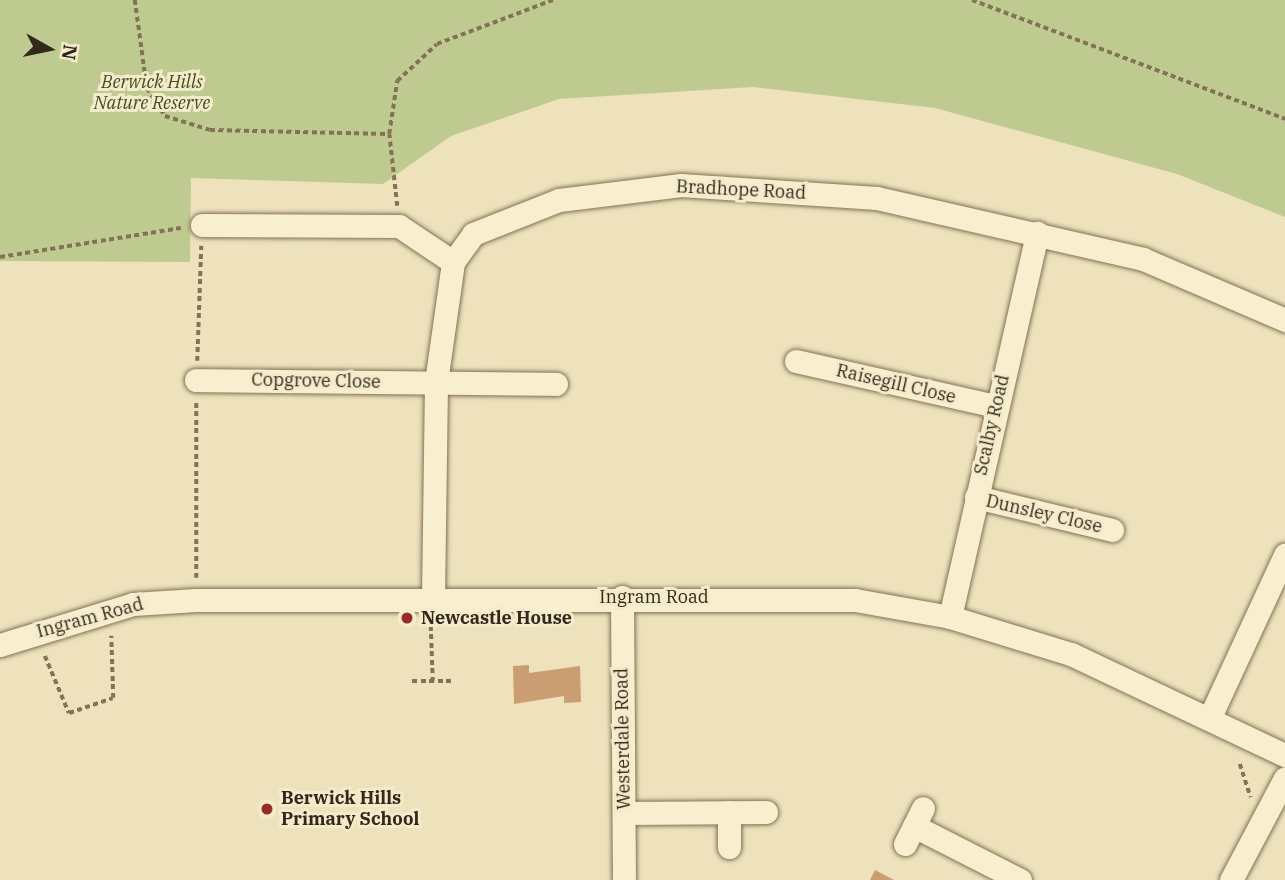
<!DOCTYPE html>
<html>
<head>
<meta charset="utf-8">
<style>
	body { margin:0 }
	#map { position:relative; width:1285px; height:880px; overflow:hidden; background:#ede2bc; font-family:"IBM Plex Serif",serif }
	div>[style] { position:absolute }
	.green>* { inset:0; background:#bfca91 }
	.building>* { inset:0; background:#cb9d72 }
	.path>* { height:3.5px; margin-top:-1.75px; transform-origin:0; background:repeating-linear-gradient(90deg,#847256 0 5px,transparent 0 8.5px) }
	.roads { filter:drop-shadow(0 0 2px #847256) drop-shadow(0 0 2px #847256) }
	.minor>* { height:23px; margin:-11.5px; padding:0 11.5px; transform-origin:11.5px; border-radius:11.5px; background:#f8efcf }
	.dots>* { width:19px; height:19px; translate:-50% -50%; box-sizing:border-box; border:4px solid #f4ebcb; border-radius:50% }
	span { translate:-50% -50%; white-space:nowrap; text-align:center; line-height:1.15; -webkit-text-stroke:6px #f4ebcb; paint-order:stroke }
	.park-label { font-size:18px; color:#414f21; font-style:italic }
	.street-label { font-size:18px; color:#33281b }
	.poi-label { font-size:18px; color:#33281b; font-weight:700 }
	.left { translate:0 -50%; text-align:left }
	.north { position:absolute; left:14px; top:14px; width:70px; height:70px; -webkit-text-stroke:5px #f4ebcb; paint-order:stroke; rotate:99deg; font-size:19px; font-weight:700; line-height:28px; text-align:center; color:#33281b }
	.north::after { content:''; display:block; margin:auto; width:24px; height:32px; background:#33281b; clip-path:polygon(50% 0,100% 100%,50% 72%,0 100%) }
</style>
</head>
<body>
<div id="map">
	<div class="green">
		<div style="clip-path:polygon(0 0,1285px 0,1285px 217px,1177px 174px,935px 108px,753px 87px,559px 99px,451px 136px,383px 184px,191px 178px,190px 262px,0 261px)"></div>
	</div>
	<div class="building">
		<div style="clip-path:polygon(529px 665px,529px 673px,580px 666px,581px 702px,564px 703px,564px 696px,514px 704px,513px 666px)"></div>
		<div style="clip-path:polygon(875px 870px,894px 880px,870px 880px)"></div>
	</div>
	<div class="path">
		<div style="left:135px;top:0;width:89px;rotate:82.2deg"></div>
		<div style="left:147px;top:88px;width:33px;rotate:57deg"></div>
		<div style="left:165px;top:116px;width:47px;rotate:17.3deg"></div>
		<div style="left:210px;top:130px;width:179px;rotate:1.3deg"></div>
		<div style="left:972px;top:0;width:335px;rotate:20.8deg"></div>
		<div style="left:397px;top:206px;width:72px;rotate:-96.3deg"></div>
		<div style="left:389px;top:134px;width:54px;rotate:-81.4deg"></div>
		<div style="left:397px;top:81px;width:54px;rotate:-42.8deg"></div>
		<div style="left:437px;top:44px;width:124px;rotate:-20.8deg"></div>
		<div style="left:0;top:257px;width:183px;rotate:-9.1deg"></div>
		<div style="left:197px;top:361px;width:115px;rotate:-88deg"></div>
		<div style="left:196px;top:578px;width:178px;rotate:-90deg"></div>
		<div style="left:431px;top:626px;width:55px;rotate:87.9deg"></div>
		<div style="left:45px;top:656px;width:62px;rotate:67.2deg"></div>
		<div style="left:69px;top:713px;width:46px;rotate:-18.8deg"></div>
		<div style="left:113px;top:698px;width:62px;rotate:-91.8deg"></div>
		<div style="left:412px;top:681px;width:43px"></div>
		<div style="left:1240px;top:764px;width:35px;rotate:72deg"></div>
	</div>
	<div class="roads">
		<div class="minor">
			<div style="left:202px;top:225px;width:197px;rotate:0.3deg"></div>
			<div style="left:399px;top:226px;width:65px;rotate:33.7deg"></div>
			<div style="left:796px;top:361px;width:205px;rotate:12.7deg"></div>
			<div style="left:196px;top:380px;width:360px;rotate:0.6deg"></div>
			<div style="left:976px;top:497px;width:140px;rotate:13.6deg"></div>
			<div style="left:622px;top:597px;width:283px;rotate:89.6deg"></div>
			<div style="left:433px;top:598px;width:216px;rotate:-89.2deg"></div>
			<div style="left:436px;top:382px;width:121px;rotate:-81.9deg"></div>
			<div style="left:453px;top:262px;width:34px;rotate:-54deg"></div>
			<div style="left:473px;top:234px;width:92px;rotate:-21.6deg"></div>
			<div style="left:559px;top:200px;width:123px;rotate:-7deg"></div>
			<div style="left:681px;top:185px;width:196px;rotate:3.8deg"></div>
			<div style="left:877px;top:198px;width:273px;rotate:12.9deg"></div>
			<div style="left:1143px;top:259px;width:155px;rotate:23.2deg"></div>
			<div style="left:950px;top:617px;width:394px;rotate:-77.2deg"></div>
			<div style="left:0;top:645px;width:139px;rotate:-17.1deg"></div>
			<div style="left:133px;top:604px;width:63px;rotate:-3.6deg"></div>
			<div style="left:196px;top:600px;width:659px"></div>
			<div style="left:855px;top:600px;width:97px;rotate:10.1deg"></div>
			<div style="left:950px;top:617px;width:127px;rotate:17deg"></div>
			<div style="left:1071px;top:654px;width:237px;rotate:25.3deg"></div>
			<div style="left:1210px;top:717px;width:179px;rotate:-65.2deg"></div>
			<div style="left:624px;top:813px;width:142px;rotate:-0.4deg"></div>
			<div style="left:914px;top:826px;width:119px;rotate:27deg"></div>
			<div style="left:905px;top:844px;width:40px;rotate:-63.4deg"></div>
			<div style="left:729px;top:847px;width:35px;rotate:-90deg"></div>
			<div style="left:1231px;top:880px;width:115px;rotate:-62.1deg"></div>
		</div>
	</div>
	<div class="dots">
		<div style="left:407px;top:618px;background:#922d27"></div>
		<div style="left:267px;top:809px;background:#922d27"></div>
	</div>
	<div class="park-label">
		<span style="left:152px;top:93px">Berwick Hills<br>Nature Reserve</span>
	</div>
	<div class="street-label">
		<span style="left:741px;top:190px;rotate:3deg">Bradhope Road</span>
		<span style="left:316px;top:381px;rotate:1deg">Copgrove Close</span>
		<span style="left:896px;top:384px;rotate:13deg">Raisegill Close</span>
		<span style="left:992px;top:425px;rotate:-77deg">Scalby Road</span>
		<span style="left:1044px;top:514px;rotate:13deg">Dunsley Close</span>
		<span style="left:654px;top:597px">Ingram Road</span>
		<span style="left:90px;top:618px;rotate:-15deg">Ingram Road</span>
		<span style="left:623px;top:739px;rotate:-91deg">Westerdale Road</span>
	</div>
	<div class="poi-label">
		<span class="left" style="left:421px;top:618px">Newcastle House</span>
		<span class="left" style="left:281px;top:809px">Berwick Hills<br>Primary School</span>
	</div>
	<div class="north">N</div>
</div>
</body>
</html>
